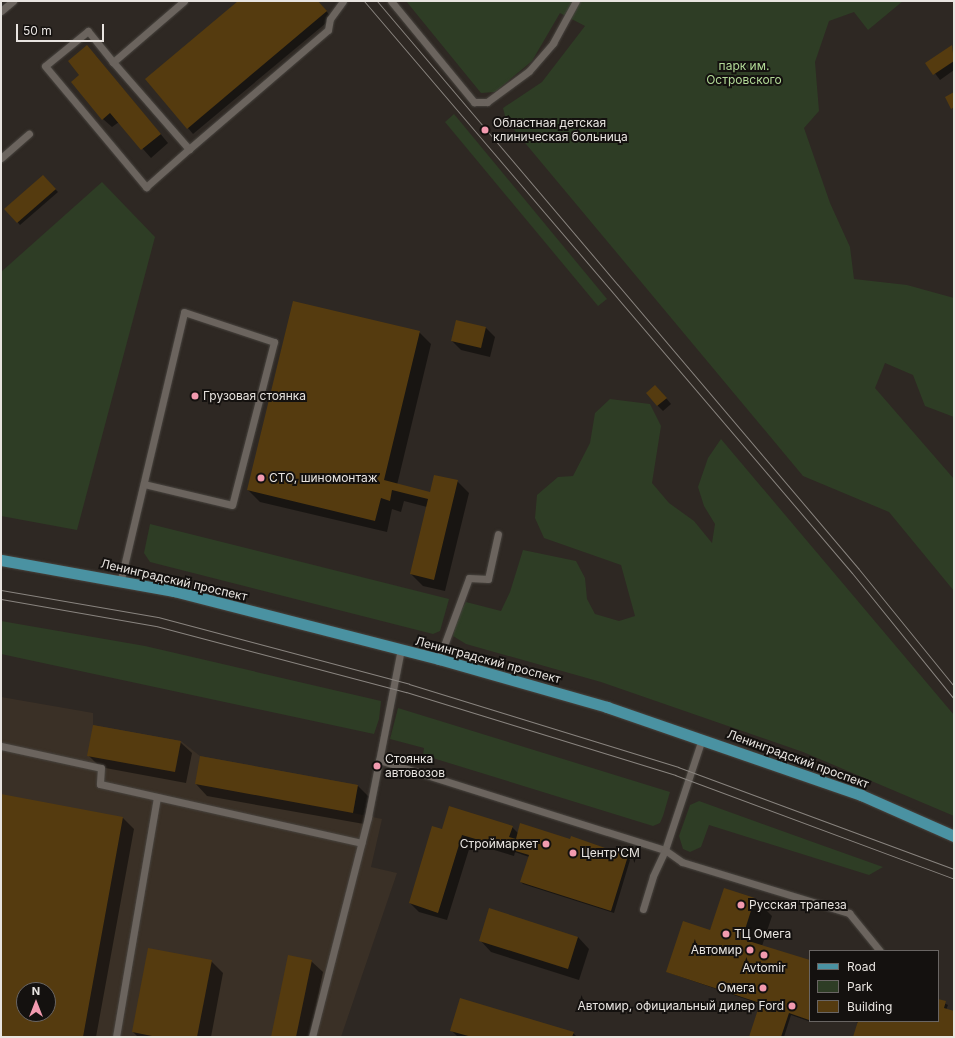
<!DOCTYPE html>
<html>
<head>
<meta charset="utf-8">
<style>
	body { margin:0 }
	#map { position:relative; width:955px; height:1038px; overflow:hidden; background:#2e2823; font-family:Inter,sans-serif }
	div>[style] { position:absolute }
	.built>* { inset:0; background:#3a3026 }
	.green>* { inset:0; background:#2e3d25 }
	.shadow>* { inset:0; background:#0007 }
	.building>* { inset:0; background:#553b0f }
	.roads { filter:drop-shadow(0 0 1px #48443f) drop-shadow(0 0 1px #48443f) }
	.service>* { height:7px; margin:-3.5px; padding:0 3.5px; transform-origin:3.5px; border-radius:3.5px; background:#6b645e }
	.primary>* { height:11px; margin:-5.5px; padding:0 5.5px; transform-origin:5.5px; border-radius:5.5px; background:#4a92a2 }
	.tram>* { height:1px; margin:-0.5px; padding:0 0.5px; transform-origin:0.5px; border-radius:0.5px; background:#89847f }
	.dots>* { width:11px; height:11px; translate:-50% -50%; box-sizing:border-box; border:2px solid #14110f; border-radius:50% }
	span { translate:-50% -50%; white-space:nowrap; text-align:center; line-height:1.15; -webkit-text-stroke:4px #14110f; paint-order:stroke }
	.park-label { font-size:12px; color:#b1d896 }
	.poi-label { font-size:12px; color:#e8e4e0 }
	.left { translate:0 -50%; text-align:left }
	.right { translate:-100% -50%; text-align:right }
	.street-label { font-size:12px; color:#e8e4e0 }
	.frame { position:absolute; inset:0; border:2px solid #e8e4e0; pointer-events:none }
	.legend { position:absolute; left:809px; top:950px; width:130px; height:72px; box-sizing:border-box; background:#14110f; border:1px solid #696563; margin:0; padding:5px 7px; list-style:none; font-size:12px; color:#e8e4e0 }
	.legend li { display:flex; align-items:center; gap:8px; height:20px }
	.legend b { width:20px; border:1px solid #696563 }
	.north { position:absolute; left:16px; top:982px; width:40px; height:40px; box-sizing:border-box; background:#14110f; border:1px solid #696563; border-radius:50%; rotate:0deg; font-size:11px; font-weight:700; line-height:16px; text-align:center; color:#e8e4e0 }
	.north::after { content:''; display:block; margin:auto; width:14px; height:18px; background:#f29aaf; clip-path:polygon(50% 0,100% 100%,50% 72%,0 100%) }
	.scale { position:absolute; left:16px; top:24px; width:88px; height:18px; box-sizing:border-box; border:2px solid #e8e4e0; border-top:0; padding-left:5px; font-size:12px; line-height:14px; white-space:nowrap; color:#e8e4e0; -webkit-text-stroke:3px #14110f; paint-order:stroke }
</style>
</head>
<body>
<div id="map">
	<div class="built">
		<div style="clip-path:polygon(evenodd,1px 697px,93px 713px,93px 725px,181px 741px,200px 756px,358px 785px,353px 813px,382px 819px,371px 867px,397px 873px,341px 1037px,1px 1037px,1px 697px,24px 990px,48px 990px,48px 1014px,24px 1014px,24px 990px)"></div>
	</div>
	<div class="green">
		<div style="clip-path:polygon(406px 1px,903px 1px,868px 30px,854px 12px,829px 21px,815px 62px,819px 111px,804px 128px,830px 203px,850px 247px,854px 279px,907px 285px,954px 298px,954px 417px,925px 406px,913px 375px,885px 363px,875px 388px,954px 479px,954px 591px,889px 512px,803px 476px,506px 120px,503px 108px,542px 82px,585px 26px,560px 13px,532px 61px,495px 92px,481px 93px)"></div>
		<div style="clip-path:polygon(454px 114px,607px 299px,598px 306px,445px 122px)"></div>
		<div style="clip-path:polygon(102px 182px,155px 237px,77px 530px,1px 516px,1px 272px)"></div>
		<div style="clip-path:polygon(610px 399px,650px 404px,661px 426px,652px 483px,669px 503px,694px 521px,712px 543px,715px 524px,704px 506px,698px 487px,708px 458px,721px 439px,954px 715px,954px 816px,803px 752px,601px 682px,466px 644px,453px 636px,457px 618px,466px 602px,501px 611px,510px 592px,523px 550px,576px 561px,585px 578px,587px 599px,595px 614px,619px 621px,635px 616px,621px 565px,544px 538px,535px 518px,537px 495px,558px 477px,573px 476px,590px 443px,595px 413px)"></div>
		<div style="clip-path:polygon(150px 524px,449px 599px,440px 631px,433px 634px,150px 562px,144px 553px)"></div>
		<div style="clip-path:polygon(1px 621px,145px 646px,381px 701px,379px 719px,374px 734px,1px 654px)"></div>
		<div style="clip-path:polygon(398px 708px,670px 792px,663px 816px,660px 823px,653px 826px,423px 755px,424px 748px,390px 739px)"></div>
		<div style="clip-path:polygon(699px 801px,810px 841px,883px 867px,869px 875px,709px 825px,701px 847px,690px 852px,683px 849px,679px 836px,690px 805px)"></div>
	</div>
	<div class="shadow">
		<div style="clip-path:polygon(239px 1px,318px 1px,332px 18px,193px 134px,188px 128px)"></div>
		<div style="clip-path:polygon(952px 47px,954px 70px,940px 80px,927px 63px)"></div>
		<div style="clip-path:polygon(95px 55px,168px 143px,151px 158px,119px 122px,112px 127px,103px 119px,81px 75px)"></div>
		<div style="clip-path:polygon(43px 176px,58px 192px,20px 225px,6px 209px)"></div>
		<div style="clip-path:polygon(457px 321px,486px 328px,495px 337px,490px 357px,461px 350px,452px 341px)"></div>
		<div style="clip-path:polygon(419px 332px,431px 344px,397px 485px,431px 493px,457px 481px,469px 493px,445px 591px,423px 586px,411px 574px,427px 507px,404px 501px,401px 512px,392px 509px,387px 532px,260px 502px,248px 490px)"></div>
		<div style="clip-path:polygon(661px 392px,671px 404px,663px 411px,657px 405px)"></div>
		<div style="clip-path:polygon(180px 742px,192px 753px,186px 783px,100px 767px,88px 755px)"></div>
		<div style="clip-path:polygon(196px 784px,358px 786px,369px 797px,364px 824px,207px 796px)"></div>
		<div style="clip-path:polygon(evenodd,1px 795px,123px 818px,134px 829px,96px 1037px,1px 1037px,1px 795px,24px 990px,48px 990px,48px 1014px,24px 1014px,24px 990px)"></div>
		<div style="clip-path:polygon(512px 827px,518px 833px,627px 857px,630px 860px,614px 913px,523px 884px,521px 882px,529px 857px,515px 852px,514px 856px,471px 843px,447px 920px,419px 912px,410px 903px,443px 830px)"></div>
		<div style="clip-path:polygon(725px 889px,755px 899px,772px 916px,762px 946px,810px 961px,811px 1022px,791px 1015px,784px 1037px,750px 1037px,760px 1004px,667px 972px,710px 931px)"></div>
		<div style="clip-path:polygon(578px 937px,589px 949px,579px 980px,491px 952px,480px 940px)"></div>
		<div style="clip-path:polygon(211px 961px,223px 973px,211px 1037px,138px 1037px,133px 1032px)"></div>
		<div style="clip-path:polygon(311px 961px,323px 972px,310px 1037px,272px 1037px)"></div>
		<div style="clip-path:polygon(938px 1000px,948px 1005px,946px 1010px,954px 1012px,954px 1037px,854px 1037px,858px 1023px,854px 1021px,938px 1021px)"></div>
		<div style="clip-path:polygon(451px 1030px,573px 1033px,577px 1037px,458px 1037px)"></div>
	</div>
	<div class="building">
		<div style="clip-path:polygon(238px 1px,318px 1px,327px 11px,187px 129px,145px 79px)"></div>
		<div style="clip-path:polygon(87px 45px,161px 134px,141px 150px,110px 113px,102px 120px,71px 82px,79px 75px,68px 61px)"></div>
		<div style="clip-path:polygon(952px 45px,954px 61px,933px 75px,925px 63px)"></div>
		<div style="clip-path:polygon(954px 92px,954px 107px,951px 109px,945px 97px)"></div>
		<div style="clip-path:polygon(43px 175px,56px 189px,17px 223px,4px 209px)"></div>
		<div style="clip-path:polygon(293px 301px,420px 331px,384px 480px,430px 492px,434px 475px,458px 480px,434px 580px,410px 574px,428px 499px,392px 490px,390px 501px,381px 498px,375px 521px,247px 490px)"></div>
		<div style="clip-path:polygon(456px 320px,486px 327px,481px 348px,451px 341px)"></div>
		<div style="clip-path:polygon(655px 385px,667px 398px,657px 406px,646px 393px)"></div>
		<div style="clip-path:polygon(93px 725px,181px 741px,175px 772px,87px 756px)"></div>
		<div style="clip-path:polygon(200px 756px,358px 785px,353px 813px,195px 784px)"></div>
		<div style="clip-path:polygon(evenodd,1px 794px,123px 817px,83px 1037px,1px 1037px,1px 794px,24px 990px,48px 990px,48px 1014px,24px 1014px,24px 990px)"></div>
		<div style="clip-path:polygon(449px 806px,513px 826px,509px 837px,516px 839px,520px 823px,570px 839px,571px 836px,628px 856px,611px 911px,520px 882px,529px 855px,462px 835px,438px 913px,409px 903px,432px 826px,442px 829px)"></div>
		<div style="clip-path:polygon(724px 888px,755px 898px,742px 939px,810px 960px,809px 1020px,789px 1013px,781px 1037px,749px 1037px,760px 1003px,666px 972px,683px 921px,710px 930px)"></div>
		<div style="clip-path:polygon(489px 908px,578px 937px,568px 969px,479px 941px)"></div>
		<div style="clip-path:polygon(148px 948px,212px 960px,197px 1037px,157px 1037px,132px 1032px)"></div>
		<div style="clip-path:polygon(288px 955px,312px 960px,296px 1037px,271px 1037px)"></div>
		<div style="clip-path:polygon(460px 998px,574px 1032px,572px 1037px,472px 1037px,450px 1031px)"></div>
		<div style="clip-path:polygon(938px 999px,946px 1001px,944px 1008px,954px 1011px,954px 1037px,853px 1037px,858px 1021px,938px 1021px)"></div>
	</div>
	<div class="roads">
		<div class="service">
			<div style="left:184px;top:1px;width:94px;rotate:139.3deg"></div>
			<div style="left:113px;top:62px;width:116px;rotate:48.9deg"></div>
			<div style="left:189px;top:149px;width:183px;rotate:-40.6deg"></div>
			<div style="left:328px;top:30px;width:11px;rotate:-80deg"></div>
			<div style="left:330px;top:19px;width:22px;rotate:-54deg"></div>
			<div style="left:391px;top:1px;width:131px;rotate:50.6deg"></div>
			<div style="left:474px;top:102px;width:13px"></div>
			<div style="left:487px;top:102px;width:52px;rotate:-36.4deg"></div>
			<div style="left:529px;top:71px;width:37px;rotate:-49deg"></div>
			<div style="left:553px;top:43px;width:48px;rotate:-61.3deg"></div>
			<div style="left:1px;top:11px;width:16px;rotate:-40deg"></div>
			<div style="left:113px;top:62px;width:40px;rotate:-129deg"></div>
			<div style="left:88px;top:31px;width:55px;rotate:140.9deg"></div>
			<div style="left:45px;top:66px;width:158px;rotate:50.1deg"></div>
			<div style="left:146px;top:187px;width:57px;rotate:-41.5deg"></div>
			<div style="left:1px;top:158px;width:37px;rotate:-41deg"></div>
			<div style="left:121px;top:579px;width:274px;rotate:-76.7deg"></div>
			<div style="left:184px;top:312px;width:95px;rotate:18.4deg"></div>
			<div style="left:274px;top:342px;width:168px;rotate:104.4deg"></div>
			<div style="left:232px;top:505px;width:90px;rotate:-166.6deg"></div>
			<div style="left:439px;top:659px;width:86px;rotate:-69.7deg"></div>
			<div style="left:469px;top:578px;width:19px;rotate:3deg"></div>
			<div style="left:488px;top:579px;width:46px;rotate:-77.5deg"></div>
			<div style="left:1px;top:746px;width:102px;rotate:12.4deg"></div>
			<div style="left:101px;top:768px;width:16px;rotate:94deg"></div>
			<div style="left:100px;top:784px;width:268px;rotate:12.7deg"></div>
			<div style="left:379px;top:760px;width:300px;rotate:17.5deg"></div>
			<div style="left:665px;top:850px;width:117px;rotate:-71.6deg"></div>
			<div style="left:643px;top:909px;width:34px;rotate:-73deg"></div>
			<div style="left:653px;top:876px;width:29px;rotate:-65deg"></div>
			<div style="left:665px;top:850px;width:21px;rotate:35deg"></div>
			<div style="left:682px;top:862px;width:175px;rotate:17deg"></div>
			<div style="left:849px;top:913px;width:49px;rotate:50.8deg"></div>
			<div style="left:116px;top:1037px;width:243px;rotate:-80.3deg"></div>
			<div style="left:312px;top:1037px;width:227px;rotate:-75.7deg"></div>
			<div style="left:368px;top:817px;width:171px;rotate:-78.9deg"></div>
		</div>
		<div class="primary">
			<div style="left:1px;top:560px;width:176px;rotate:10.2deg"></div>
			<div style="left:174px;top:591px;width:274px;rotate:14.4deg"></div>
			<div style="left:439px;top:659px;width:175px;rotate:15.9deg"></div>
			<div style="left:607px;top:707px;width:269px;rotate:19.1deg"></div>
			<div style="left:861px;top:795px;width:102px;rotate:23.8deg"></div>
		</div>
	</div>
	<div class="tram">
		<div style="left:364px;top:1px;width:752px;rotate:49.53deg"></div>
		<div style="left:852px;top:573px;width:162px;rotate:51deg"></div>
		<div style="left:377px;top:1px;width:744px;rotate:49.69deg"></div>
		<div style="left:858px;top:568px;width:152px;rotate:50.9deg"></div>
		<div style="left:1px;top:590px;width:159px;rotate:9.8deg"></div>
		<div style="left:158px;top:617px;width:260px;rotate:14.9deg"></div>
		<div style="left:409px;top:684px;width:282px;rotate:17.1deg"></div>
		<div style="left:678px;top:767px;width:294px;rotate:20.3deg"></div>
		<div style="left:1px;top:599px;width:157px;rotate:9.9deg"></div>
		<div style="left:156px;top:626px;width:259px;rotate:14.8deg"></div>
		<div style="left:406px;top:692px;width:282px;rotate:17.1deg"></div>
		<div style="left:675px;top:775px;width:298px;rotate:20.4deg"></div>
	</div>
	<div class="dots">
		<div style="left:485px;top:130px;background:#f29aaf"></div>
		<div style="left:195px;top:396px;background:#f29aaf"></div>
		<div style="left:261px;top:478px;background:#f29aaf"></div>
		<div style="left:377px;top:766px;background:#f29aaf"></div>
		<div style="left:546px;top:844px;background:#f29aaf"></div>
		<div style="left:573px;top:853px;background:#f29aaf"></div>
		<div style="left:741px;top:905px;background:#f29aaf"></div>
		<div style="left:726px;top:934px;background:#f29aaf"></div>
		<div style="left:750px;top:950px;background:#f29aaf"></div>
		<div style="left:764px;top:955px;background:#f29aaf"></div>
		<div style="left:763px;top:988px;background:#f29aaf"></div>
		<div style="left:792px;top:1006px;background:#f29aaf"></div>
	</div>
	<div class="park-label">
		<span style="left:744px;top:73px">парк им.<br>Островского</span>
	</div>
	<div class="poi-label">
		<span class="left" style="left:493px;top:130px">Областная детская<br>клиническая больница</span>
		<span class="left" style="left:203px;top:396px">Грузовая стоянка</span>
		<span class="left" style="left:269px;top:478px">СТО, шиномонтаж</span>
		<span class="left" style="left:385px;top:766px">Стоянка<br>автовозов</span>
		<span class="right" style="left:538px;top:844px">Строймаркет</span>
		<span class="left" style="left:581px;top:853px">Центр'СМ</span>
		<span class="left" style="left:749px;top:905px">Русская трапеза</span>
		<span class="left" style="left:734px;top:934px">ТЦ Омега</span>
		<span class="right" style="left:742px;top:950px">Автомир</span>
		<span style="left:764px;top:968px">Avtomir</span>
		<span class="right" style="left:755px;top:988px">Омега</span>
		<span class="right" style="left:784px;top:1006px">Автомир, официальный дилер Ford</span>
	</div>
	<div class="street-label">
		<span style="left:174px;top:580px;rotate:13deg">Ленинградский проспект</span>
		<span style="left:488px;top:660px;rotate:15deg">Ленинградский проспект</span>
		<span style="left:798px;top:759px;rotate:20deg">Ленинградский проспект</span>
	</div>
	<div class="frame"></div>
	<ul class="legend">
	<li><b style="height:5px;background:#4a92a2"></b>Road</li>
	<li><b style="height:11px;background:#2e3d25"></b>Park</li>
	<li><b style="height:11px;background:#553b0f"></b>Building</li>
	</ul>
	<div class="north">N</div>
	<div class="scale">50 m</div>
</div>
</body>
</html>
